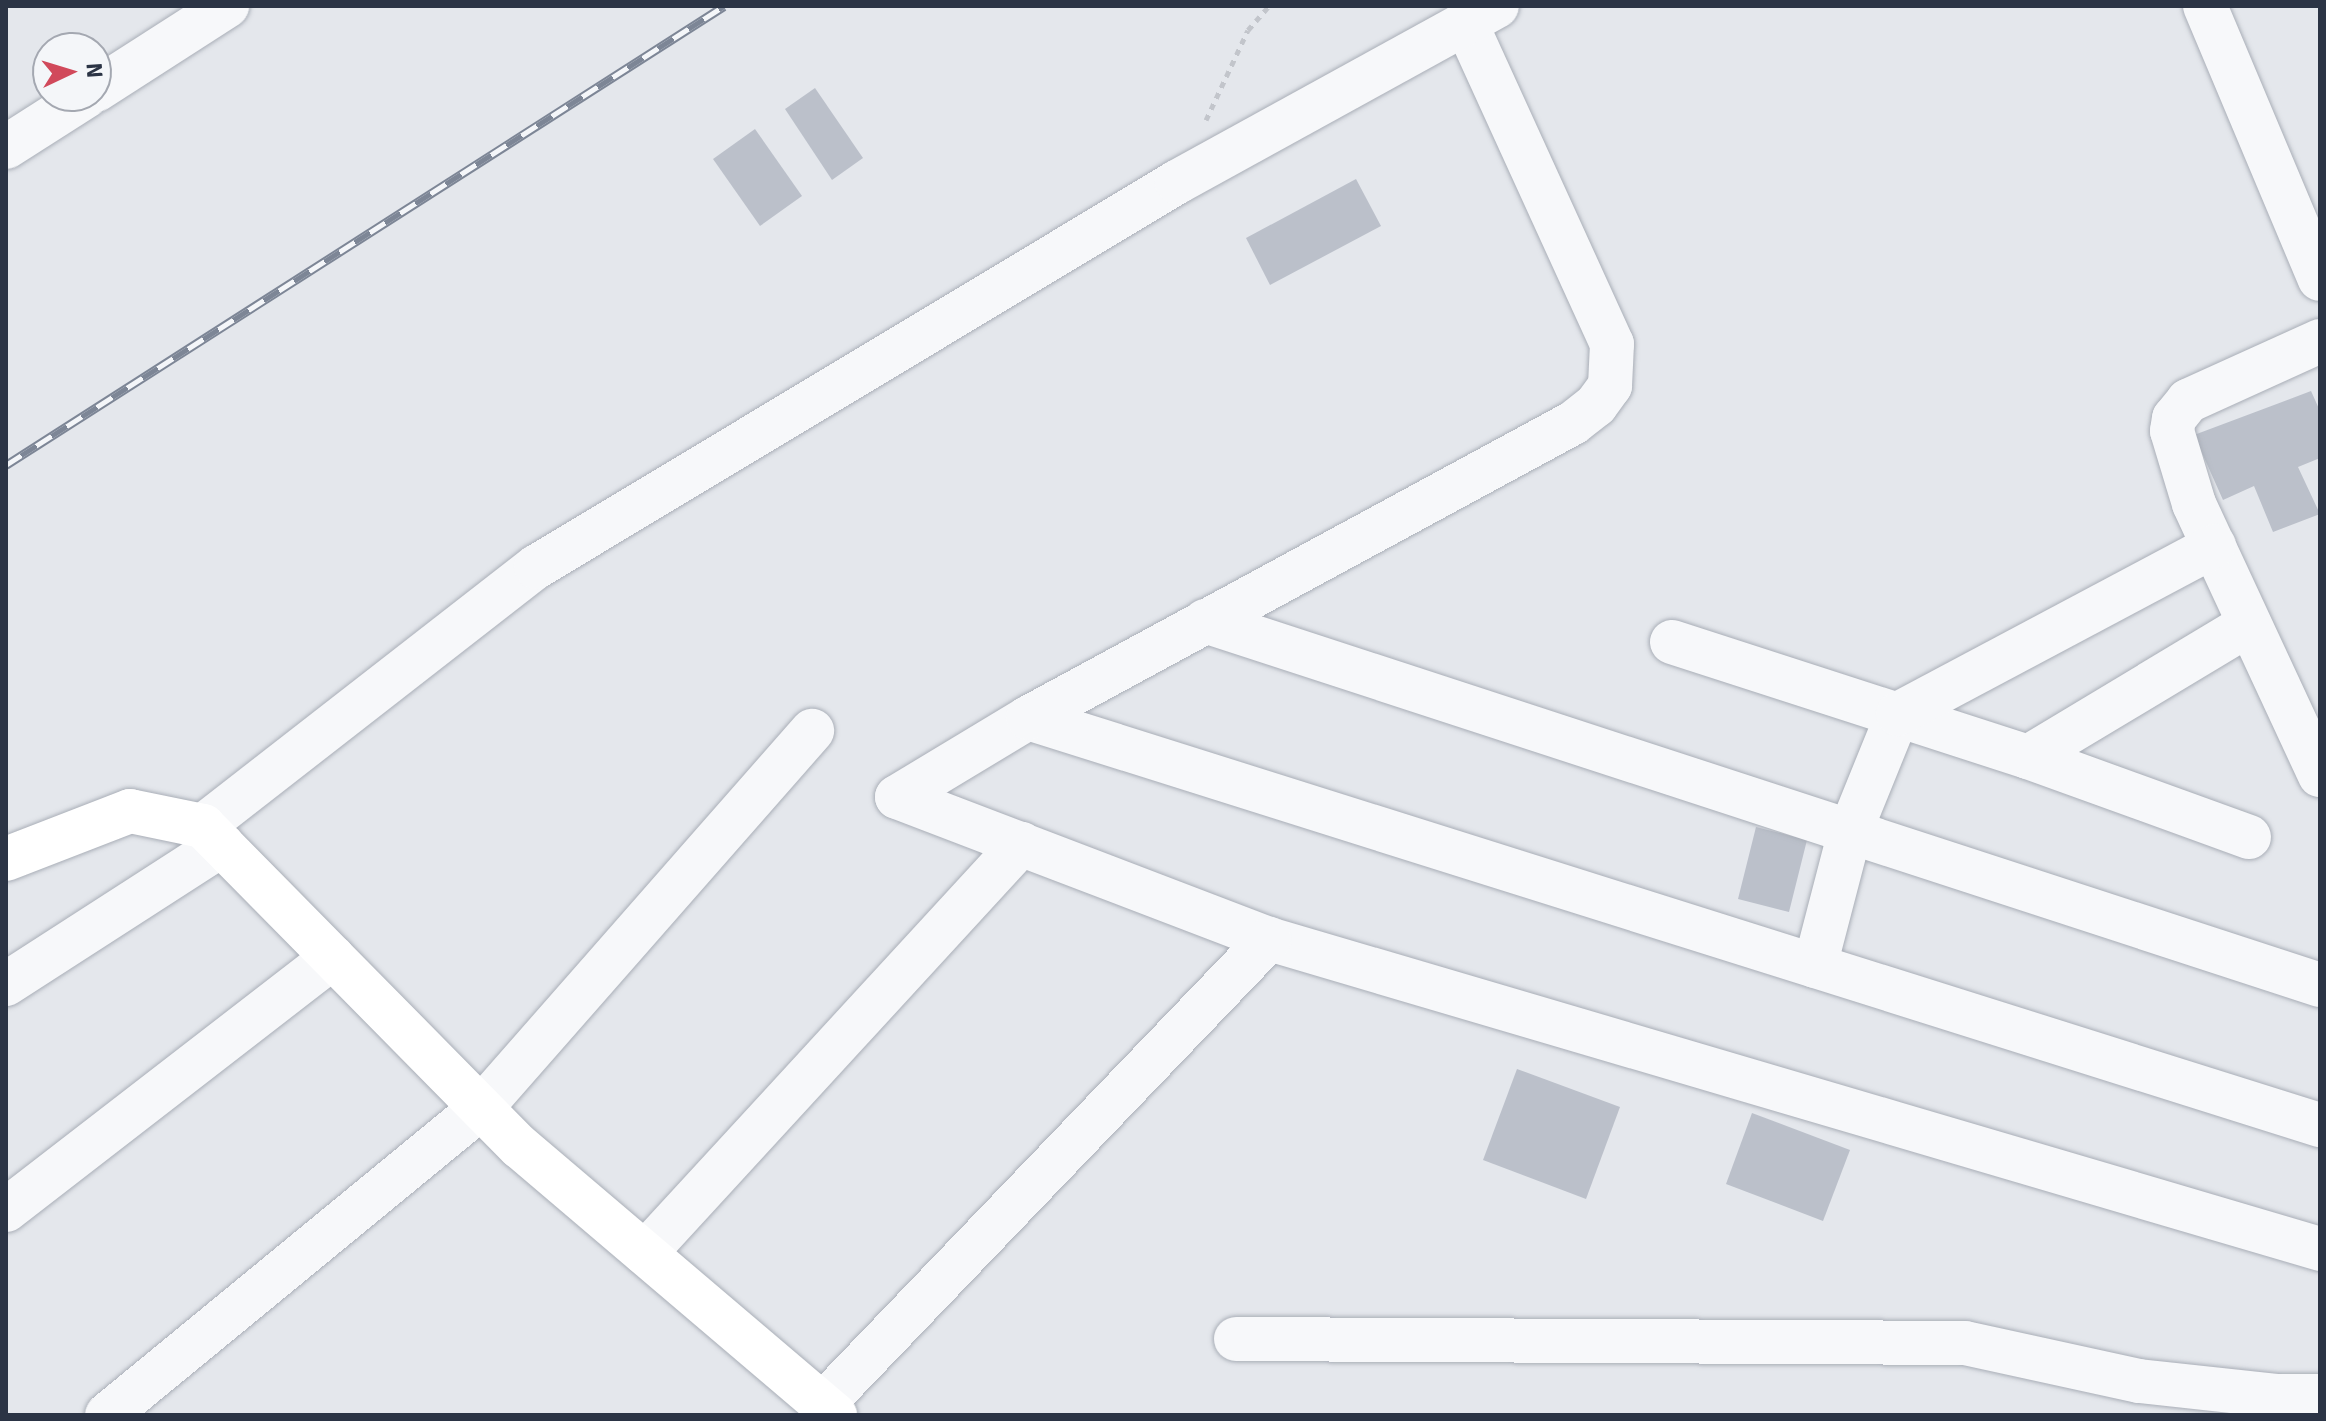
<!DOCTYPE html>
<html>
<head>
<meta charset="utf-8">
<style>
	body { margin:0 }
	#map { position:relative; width:2326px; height:1421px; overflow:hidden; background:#e4e7ec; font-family:Signika,sans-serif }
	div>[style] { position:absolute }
	.building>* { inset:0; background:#bbc0ca }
	.path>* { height:5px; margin-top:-2.5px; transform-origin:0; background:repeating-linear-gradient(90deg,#c2c5cb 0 6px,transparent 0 12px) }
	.roads { filter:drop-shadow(0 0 2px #a9aeb7) drop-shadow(0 0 2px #a9aeb7) }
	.minor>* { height:44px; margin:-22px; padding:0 22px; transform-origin:22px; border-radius:22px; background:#f7f8fa }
	.major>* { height:44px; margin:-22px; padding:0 22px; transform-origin:22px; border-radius:22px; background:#fff }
	.rail>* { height:9px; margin-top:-4.5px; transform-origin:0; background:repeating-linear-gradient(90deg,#f4f6f9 0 18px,#7d8696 0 36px); box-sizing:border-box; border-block:2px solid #7d8696 }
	span { translate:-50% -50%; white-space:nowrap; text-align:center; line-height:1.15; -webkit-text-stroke:6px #f4f6f9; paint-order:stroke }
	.frame { position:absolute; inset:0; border:8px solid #2b3445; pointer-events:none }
	.north { position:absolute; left:32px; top:32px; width:80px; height:80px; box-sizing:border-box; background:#f4f6f9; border:2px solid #a4a8b1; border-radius:50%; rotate:86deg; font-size:22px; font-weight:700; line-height:32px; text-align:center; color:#2b3445 }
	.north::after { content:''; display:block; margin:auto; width:28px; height:36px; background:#d1495b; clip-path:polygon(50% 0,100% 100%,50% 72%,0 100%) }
</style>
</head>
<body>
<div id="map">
	<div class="building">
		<div style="clip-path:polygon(815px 88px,863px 158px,832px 180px,785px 109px)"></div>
		<div style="clip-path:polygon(755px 129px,802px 196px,760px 226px,713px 159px)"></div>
		<div style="clip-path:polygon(1356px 179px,1381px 226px,1270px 285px,1246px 238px)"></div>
		<div style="clip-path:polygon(2311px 391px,2320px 411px,2320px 458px,2298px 467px,2320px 514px,2273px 532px,2254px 486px,2223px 500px,2194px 435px)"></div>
		<div style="clip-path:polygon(1756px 827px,1807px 840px,1789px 912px,1738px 899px)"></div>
		<div style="clip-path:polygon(1517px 1069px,1620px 1107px,1586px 1199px,1483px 1160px)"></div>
		<div style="clip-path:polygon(1752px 1113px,1850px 1150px,1823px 1221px,1726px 1184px)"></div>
	</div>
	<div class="path">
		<div style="left:1206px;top:120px;width:99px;rotate:-65deg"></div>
		<div style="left:1248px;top:30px;width:32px;rotate:-49deg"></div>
	</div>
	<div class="roads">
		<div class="minor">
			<div style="left:2205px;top:6px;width:296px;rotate:67.2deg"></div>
			<div style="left:96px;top:90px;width:156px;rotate:-32.7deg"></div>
			<div style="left:6px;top:147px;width:95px;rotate:-32.5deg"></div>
			<div style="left:2320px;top:341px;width:145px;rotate:155.6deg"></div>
			<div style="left:2188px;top:401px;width:22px;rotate:129deg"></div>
			<div style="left:2174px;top:418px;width:13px;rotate:99deg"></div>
			<div style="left:2172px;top:431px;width:76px;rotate:73.2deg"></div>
			<div style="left:2194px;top:504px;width:299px;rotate:65.1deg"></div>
			<div style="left:1205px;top:621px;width:1173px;rotate:18.08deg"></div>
			<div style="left:1672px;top:642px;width:374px;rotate:17.9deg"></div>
			<div style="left:2028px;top:757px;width:235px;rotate:19.9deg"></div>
			<div style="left:1028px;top:718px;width:1355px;rotate:17.49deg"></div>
			<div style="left:2028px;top:757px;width:258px;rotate:-31deg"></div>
			<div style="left:897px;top:797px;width:398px;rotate:20.9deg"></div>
			<div style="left:1269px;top:939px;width:1096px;rotate:16.43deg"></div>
			<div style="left:897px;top:797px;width:153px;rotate:-31.1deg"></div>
			<div style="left:1028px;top:718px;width:620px;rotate:-28.43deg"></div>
			<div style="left:1573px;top:423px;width:29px;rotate:-38deg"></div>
			<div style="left:1596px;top:405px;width:24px;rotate:-54deg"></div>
			<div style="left:1610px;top:386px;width:42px;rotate:-87.3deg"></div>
			<div style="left:1612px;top:344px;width:354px;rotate:-114.5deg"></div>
			<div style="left:203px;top:826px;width:422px;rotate:-37.9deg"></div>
			<div style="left:536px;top:567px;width:748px;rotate:-30.99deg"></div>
			<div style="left:1177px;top:182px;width:365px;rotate:-28.8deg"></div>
			<div style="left:1815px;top:966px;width:138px;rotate:-75.4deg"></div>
			<div style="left:1850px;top:832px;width:127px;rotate:-67.9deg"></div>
			<div style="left:1898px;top:714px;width:358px;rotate:-28deg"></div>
			<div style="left:6px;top:984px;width:257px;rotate:-32.8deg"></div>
			<div style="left:6px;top:1210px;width:413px;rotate:-37.7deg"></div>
			<div style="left:645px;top:1253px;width:556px;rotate:-47.41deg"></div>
			<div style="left:1236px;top:1339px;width:729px;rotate:0.31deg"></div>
			<div style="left:1965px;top:1343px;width:178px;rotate:12.3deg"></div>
			<div style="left:2139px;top:1381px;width:140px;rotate:6.2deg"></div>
			<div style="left:2278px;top:1396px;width:42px"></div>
			<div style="left:822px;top:1405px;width:646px;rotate:-46.19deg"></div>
			<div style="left:107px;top:1415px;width:484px;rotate:-39.4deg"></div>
			<div style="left:481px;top:1108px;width:502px;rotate:-48.72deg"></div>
		</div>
		<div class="major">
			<div style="left:6px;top:859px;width:133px;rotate:-21.2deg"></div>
			<div style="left:130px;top:811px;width:75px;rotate:11.6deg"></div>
			<div style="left:203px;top:826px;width:451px;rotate:45.4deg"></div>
			<div style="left:520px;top:1147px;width:414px;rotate:40.4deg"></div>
		</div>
	</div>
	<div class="rail">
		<div style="left:6px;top:465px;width:852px;rotate:-32.59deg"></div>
	</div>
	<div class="frame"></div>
	<div class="north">N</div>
</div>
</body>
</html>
